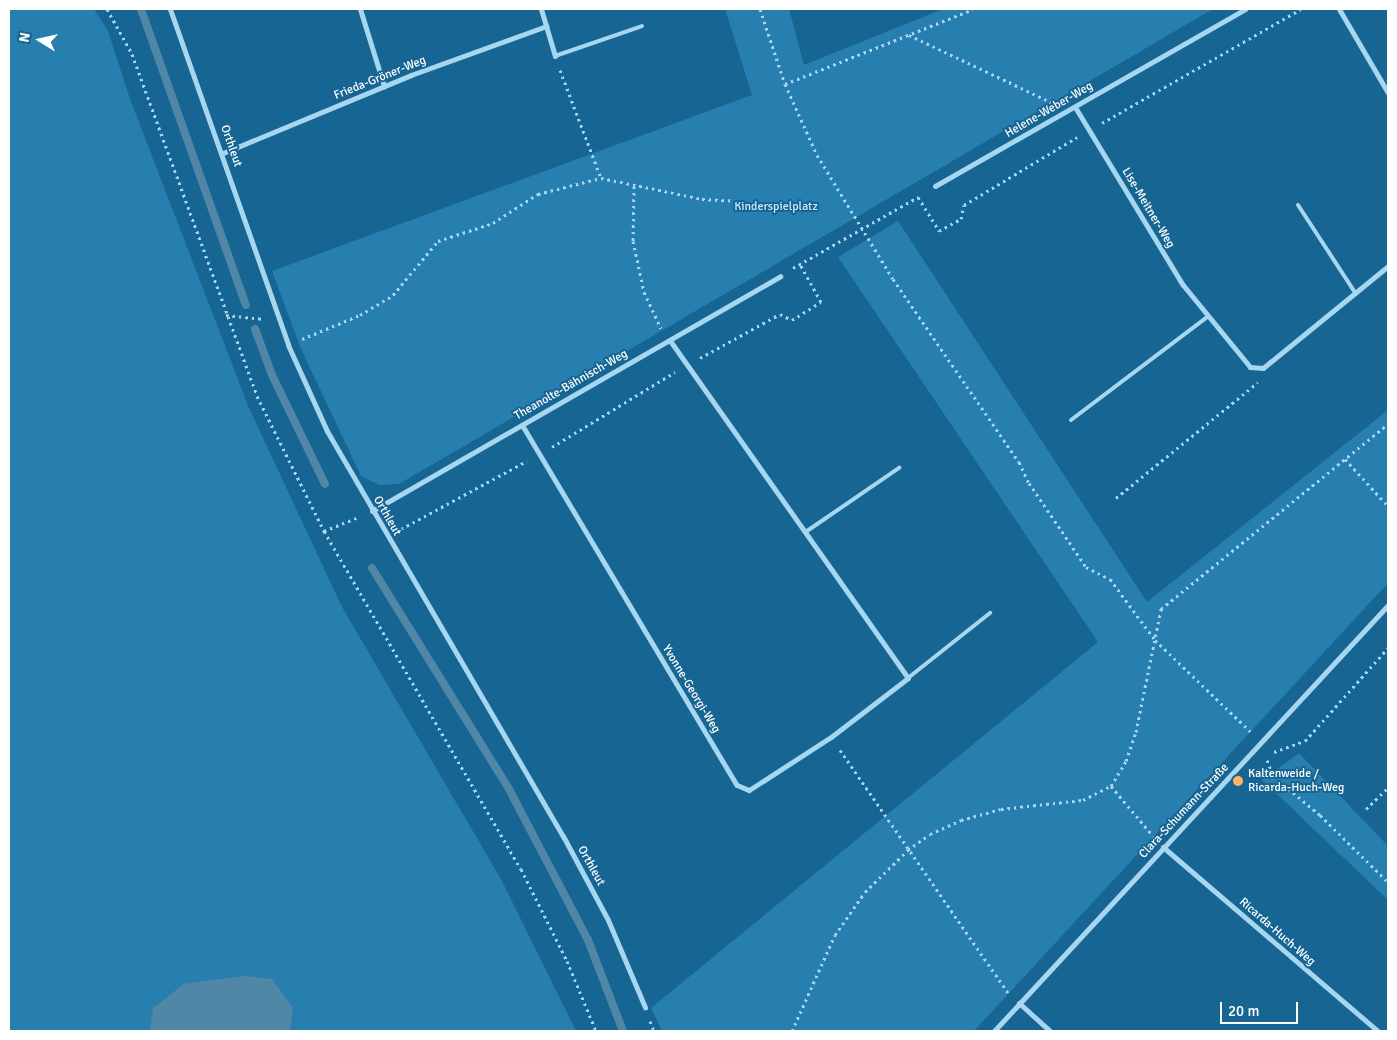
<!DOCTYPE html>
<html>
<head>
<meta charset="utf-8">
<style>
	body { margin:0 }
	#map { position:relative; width:1397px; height:1040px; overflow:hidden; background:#176592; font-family:Signika,sans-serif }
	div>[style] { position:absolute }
	.green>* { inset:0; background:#277faf }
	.water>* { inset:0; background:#5187a6 }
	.stream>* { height:8px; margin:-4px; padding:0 4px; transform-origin:4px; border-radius:4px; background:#5187a6 }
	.path>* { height:3px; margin-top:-1.5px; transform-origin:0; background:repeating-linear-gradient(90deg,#a6d6f0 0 2.5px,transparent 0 6.5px) }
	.lane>* { height:4px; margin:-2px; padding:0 2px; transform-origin:2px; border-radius:2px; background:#a6d6f0 }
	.street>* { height:5px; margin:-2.5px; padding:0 2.5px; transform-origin:2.5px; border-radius:2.5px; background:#a6d6f0 }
	.dots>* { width:14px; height:14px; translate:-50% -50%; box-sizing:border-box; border:2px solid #176592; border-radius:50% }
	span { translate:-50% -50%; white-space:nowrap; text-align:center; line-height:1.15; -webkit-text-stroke:4px #176592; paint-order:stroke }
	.street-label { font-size:12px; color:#fff }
	.park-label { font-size:12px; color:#cdebfb }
	.poi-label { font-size:12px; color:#fff }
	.left { translate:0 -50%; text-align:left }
	.frame { position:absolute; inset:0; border:10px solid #fff; pointer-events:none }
	.north { position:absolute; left:15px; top:15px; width:50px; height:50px; -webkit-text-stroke:4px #176592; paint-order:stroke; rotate:280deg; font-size:14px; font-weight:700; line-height:20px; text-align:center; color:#fff }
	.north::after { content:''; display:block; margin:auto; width:18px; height:22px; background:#fff; clip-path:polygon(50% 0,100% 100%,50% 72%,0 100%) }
	.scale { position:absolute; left:1220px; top:1002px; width:78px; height:22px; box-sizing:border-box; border:2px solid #fff; border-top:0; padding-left:6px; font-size:15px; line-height:18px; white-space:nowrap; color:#fff; -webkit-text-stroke:4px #176592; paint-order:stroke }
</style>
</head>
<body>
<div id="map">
	<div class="green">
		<div style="clip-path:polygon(9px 9px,94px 9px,108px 31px,130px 99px,249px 408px,342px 607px,502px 881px,576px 1031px,9px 1031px)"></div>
		<div style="clip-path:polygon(725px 9px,789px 9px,804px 65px,943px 9px,1213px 9px,399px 484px,379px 485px,361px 476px,301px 349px,272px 271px,752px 95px)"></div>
		<div style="clip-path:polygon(898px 221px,1147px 602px,1388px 410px,1388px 583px,974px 1031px,662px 1031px,651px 1008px,1098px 642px,838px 257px)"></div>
		<div style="clip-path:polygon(1299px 753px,1388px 846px,1388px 900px,1262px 780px)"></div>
	</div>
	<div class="water">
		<div style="clip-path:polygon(243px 976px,272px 979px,293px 1008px,290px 1031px,150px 1031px,153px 1008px,184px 984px)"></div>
	</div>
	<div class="stream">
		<div style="left:141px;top:9px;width:314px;rotate:70.5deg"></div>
		<div style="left:255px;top:329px;width:49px;rotate:69.7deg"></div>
		<div style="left:272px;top:375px;width:121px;rotate:64.1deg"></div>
		<div style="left:372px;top:568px;width:260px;rotate:58.2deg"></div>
		<div style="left:509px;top:789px;width:170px;rotate:62.4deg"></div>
		<div style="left:588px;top:940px;width:97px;rotate:69deg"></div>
	</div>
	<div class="path">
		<div style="left:107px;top:9px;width:51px;rotate:60.9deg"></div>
		<div style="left:132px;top:54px;width:364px;rotate:69.9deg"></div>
		<div style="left:257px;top:396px;width:151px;rotate:63.6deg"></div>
		<div style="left:324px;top:531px;width:391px;rotate:59.8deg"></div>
		<div style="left:521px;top:869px;width:103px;rotate:63.4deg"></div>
		<div style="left:567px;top:961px;width:76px;rotate:67.5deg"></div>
		<div style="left:760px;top:9px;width:79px;rotate:71.6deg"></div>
		<div style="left:785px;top:84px;width:78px;rotate:65.7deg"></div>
		<div style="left:817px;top:155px;width:145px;rotate:58.5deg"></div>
		<div style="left:893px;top:279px;width:222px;rotate:55.5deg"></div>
		<div style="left:1019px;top:462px;width:23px;rotate:65deg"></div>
		<div style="left:1029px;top:483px;width:102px;rotate:55.8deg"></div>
		<div style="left:1086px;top:567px;width:27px;rotate:27deg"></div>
		<div style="left:1110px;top:579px;width:76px;rotate:53.6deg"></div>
		<div style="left:1155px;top:640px;width:132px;rotate:43.8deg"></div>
		<div style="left:909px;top:35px;width:157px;rotate:25.3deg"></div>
		<div style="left:560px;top:70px;width:116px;rotate:69.2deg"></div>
		<div style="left:785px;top:84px;width:202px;rotate:-21.7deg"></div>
		<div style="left:1102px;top:123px;width:229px;rotate:-29.8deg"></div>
		<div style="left:634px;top:186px;width:55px;rotate:91deg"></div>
		<div style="left:633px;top:241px;width:52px;rotate:77.8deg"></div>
		<div style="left:644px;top:292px;width:40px;rotate:65deg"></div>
		<div style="left:918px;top:197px;width:40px;rotate:58deg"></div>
		<div style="left:939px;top:231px;width:25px;rotate:-29deg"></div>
		<div style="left:961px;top:219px;width:14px;rotate:-78deg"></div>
		<div style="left:964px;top:205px;width:132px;rotate:-31deg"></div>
		<div style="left:793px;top:268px;width:144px;rotate:-29.6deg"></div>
		<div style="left:226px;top:315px;width:36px;rotate:6deg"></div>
		<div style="left:302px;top:339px;width:63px;rotate:-22.5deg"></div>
		<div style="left:360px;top:315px;width:39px;rotate:-31deg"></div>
		<div style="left:393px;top:295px;width:70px;rotate:-50.2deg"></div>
		<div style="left:438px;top:241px;width:58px;rotate:-18.1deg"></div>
		<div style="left:493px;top:223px;width:54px;rotate:-32.8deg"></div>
		<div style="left:538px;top:194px;width:65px;rotate:-14.3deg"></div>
		<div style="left:601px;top:178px;width:103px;rotate:11.7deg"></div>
		<div style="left:702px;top:199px;width:37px;rotate:3deg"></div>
		<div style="left:700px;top:358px;width:91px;rotate:-28.8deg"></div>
		<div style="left:780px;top:314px;width:13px;rotate:27deg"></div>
		<div style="left:792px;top:320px;width:34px;rotate:-32deg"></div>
		<div style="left:821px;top:302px;width:43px;rotate:-118.9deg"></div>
		<div style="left:552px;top:447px;width:144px;rotate:-31.4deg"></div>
		<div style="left:1345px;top:459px;width:64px;rotate:47.5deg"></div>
		<div style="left:1116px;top:498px;width:183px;rotate:-39.2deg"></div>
		<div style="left:401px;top:529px;width:143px;rotate:-28.4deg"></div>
		<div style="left:324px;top:531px;width:37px;rotate:-22deg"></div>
		<div style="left:840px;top:750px;width:295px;rotate:55.3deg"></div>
		<div style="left:1274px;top:752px;width:33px;rotate:-20deg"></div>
		<div style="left:1305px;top:741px;width:125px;rotate:-48.3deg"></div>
		<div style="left:1267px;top:760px;width:17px;rotate:69deg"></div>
		<div style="left:1273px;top:776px;width:61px;rotate:39.7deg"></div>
		<div style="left:1320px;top:815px;width:95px;rotate:44.6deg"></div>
		<div style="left:1111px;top:786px;width:67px;rotate:49.9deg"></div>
		<div style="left:1366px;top:809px;width:30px;rotate:-44deg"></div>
		<div style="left:650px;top:1021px;width:11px;rotate:68deg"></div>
		<div style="left:792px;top:1031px;width:105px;rotate:-65.9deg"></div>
		<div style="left:835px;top:935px;width:52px;rotate:-55.1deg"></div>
		<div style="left:865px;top:892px;width:60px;rotate:-44.3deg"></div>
		<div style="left:908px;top:850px;width:27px;rotate:-36deg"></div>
		<div style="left:930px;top:834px;width:34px;rotate:-24deg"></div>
		<div style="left:961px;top:820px;width:41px;rotate:-15.4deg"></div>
		<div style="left:1001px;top:809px;width:82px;rotate:-6.3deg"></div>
		<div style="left:1083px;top:800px;width:31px;rotate:-27deg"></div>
		<div style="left:1111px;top:786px;width:29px;rotate:-59deg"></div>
		<div style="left:1126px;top:761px;width:31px;rotate:-71deg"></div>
		<div style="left:1136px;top:732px;width:126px;rotate:-78.5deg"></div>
		<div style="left:1161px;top:609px;width:293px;rotate:-39.2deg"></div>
	</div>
	<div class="lane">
		<div style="left:555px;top:56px;width:92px;rotate:-19deg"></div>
		<div style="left:1298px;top:205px;width:106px;rotate:56.9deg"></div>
		<div style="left:1071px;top:420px;width:171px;rotate:-37.1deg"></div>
		<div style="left:807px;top:531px;width:112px;rotate:-34.4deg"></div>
		<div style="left:908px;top:678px;width:105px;rotate:-38.4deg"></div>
	</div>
	<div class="street">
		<div style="left:170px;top:9px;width:356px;rotate:70.6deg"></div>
		<div style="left:288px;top:345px;width:94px;rotate:65.6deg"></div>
		<div style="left:327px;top:431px;width:469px;rotate:59.8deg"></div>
		<div style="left:563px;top:836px;width:95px;rotate:61.8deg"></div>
		<div style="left:608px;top:920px;width:95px;rotate:67deg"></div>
		<div style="left:360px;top:9px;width:81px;rotate:72.7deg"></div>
		<div style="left:541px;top:9px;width:49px;rotate:73.4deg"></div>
		<div style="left:1339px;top:9px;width:97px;rotate:59.7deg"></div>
		<div style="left:1075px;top:107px;width:208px;rotate:58.8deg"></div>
		<div style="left:1183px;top:285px;width:106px;rotate:50.7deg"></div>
		<div style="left:1250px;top:367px;width:13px;rotate:4deg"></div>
		<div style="left:1263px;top:368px;width:161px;rotate:-39.2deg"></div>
		<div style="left:223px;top:153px;width:204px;rotate:-22.5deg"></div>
		<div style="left:411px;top:75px;width:144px;rotate:-19.9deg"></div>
		<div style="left:935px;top:186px;width:357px;rotate:-29.7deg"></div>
		<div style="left:522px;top:425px;width:419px;rotate:59.2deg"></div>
		<div style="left:737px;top:785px;width:13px;rotate:23deg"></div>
		<div style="left:749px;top:790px;width:98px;rotate:-32.9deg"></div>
		<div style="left:831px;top:737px;width:97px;rotate:-37.5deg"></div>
		<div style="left:908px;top:678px;width:413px;rotate:-125.2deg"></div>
		<div style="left:372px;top:511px;width:471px;rotate:-29.9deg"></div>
		<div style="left:1163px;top:847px;width:283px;rotate:40.6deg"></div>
		<div style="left:1019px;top:1003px;width:42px;rotate:42.1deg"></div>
		<div style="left:994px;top:1031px;width:580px;rotate:-47.23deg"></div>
	</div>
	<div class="dots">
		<div style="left:1238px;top:781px;background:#ffb565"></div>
	</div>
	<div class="street-label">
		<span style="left:380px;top:78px;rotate:-22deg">Frieda-Gröner-Weg</span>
		<span style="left:1049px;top:110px;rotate:-30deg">Helene-Weber-Weg</span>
		<span style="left:231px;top:146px;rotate:71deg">Orthleut</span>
		<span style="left:1148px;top:208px;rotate:59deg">Lise-Meitner-Weg</span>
		<span style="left:571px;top:385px;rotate:-30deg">Theanolte-Bähnisch-Weg</span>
		<span style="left:387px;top:516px;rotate:60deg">Orthleut</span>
		<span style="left:691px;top:689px;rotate:59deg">Yvonne-Georgi-Weg</span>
		<span style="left:1184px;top:811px;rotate:-47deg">Clara-Schumann-Straße</span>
		<span style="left:591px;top:866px;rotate:61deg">Orthleut</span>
		<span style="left:1277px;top:932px;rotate:41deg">Ricarda-Huch-Weg</span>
	</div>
	<div class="park-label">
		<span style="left:776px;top:207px">Kinderspielplatz</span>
	</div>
	<div class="poi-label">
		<span class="left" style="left:1248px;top:781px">Kaltenweide /<br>Ricarda-Huch-Weg</span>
	</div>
	<div class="frame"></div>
	<div class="north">N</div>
	<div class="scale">20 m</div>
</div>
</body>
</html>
